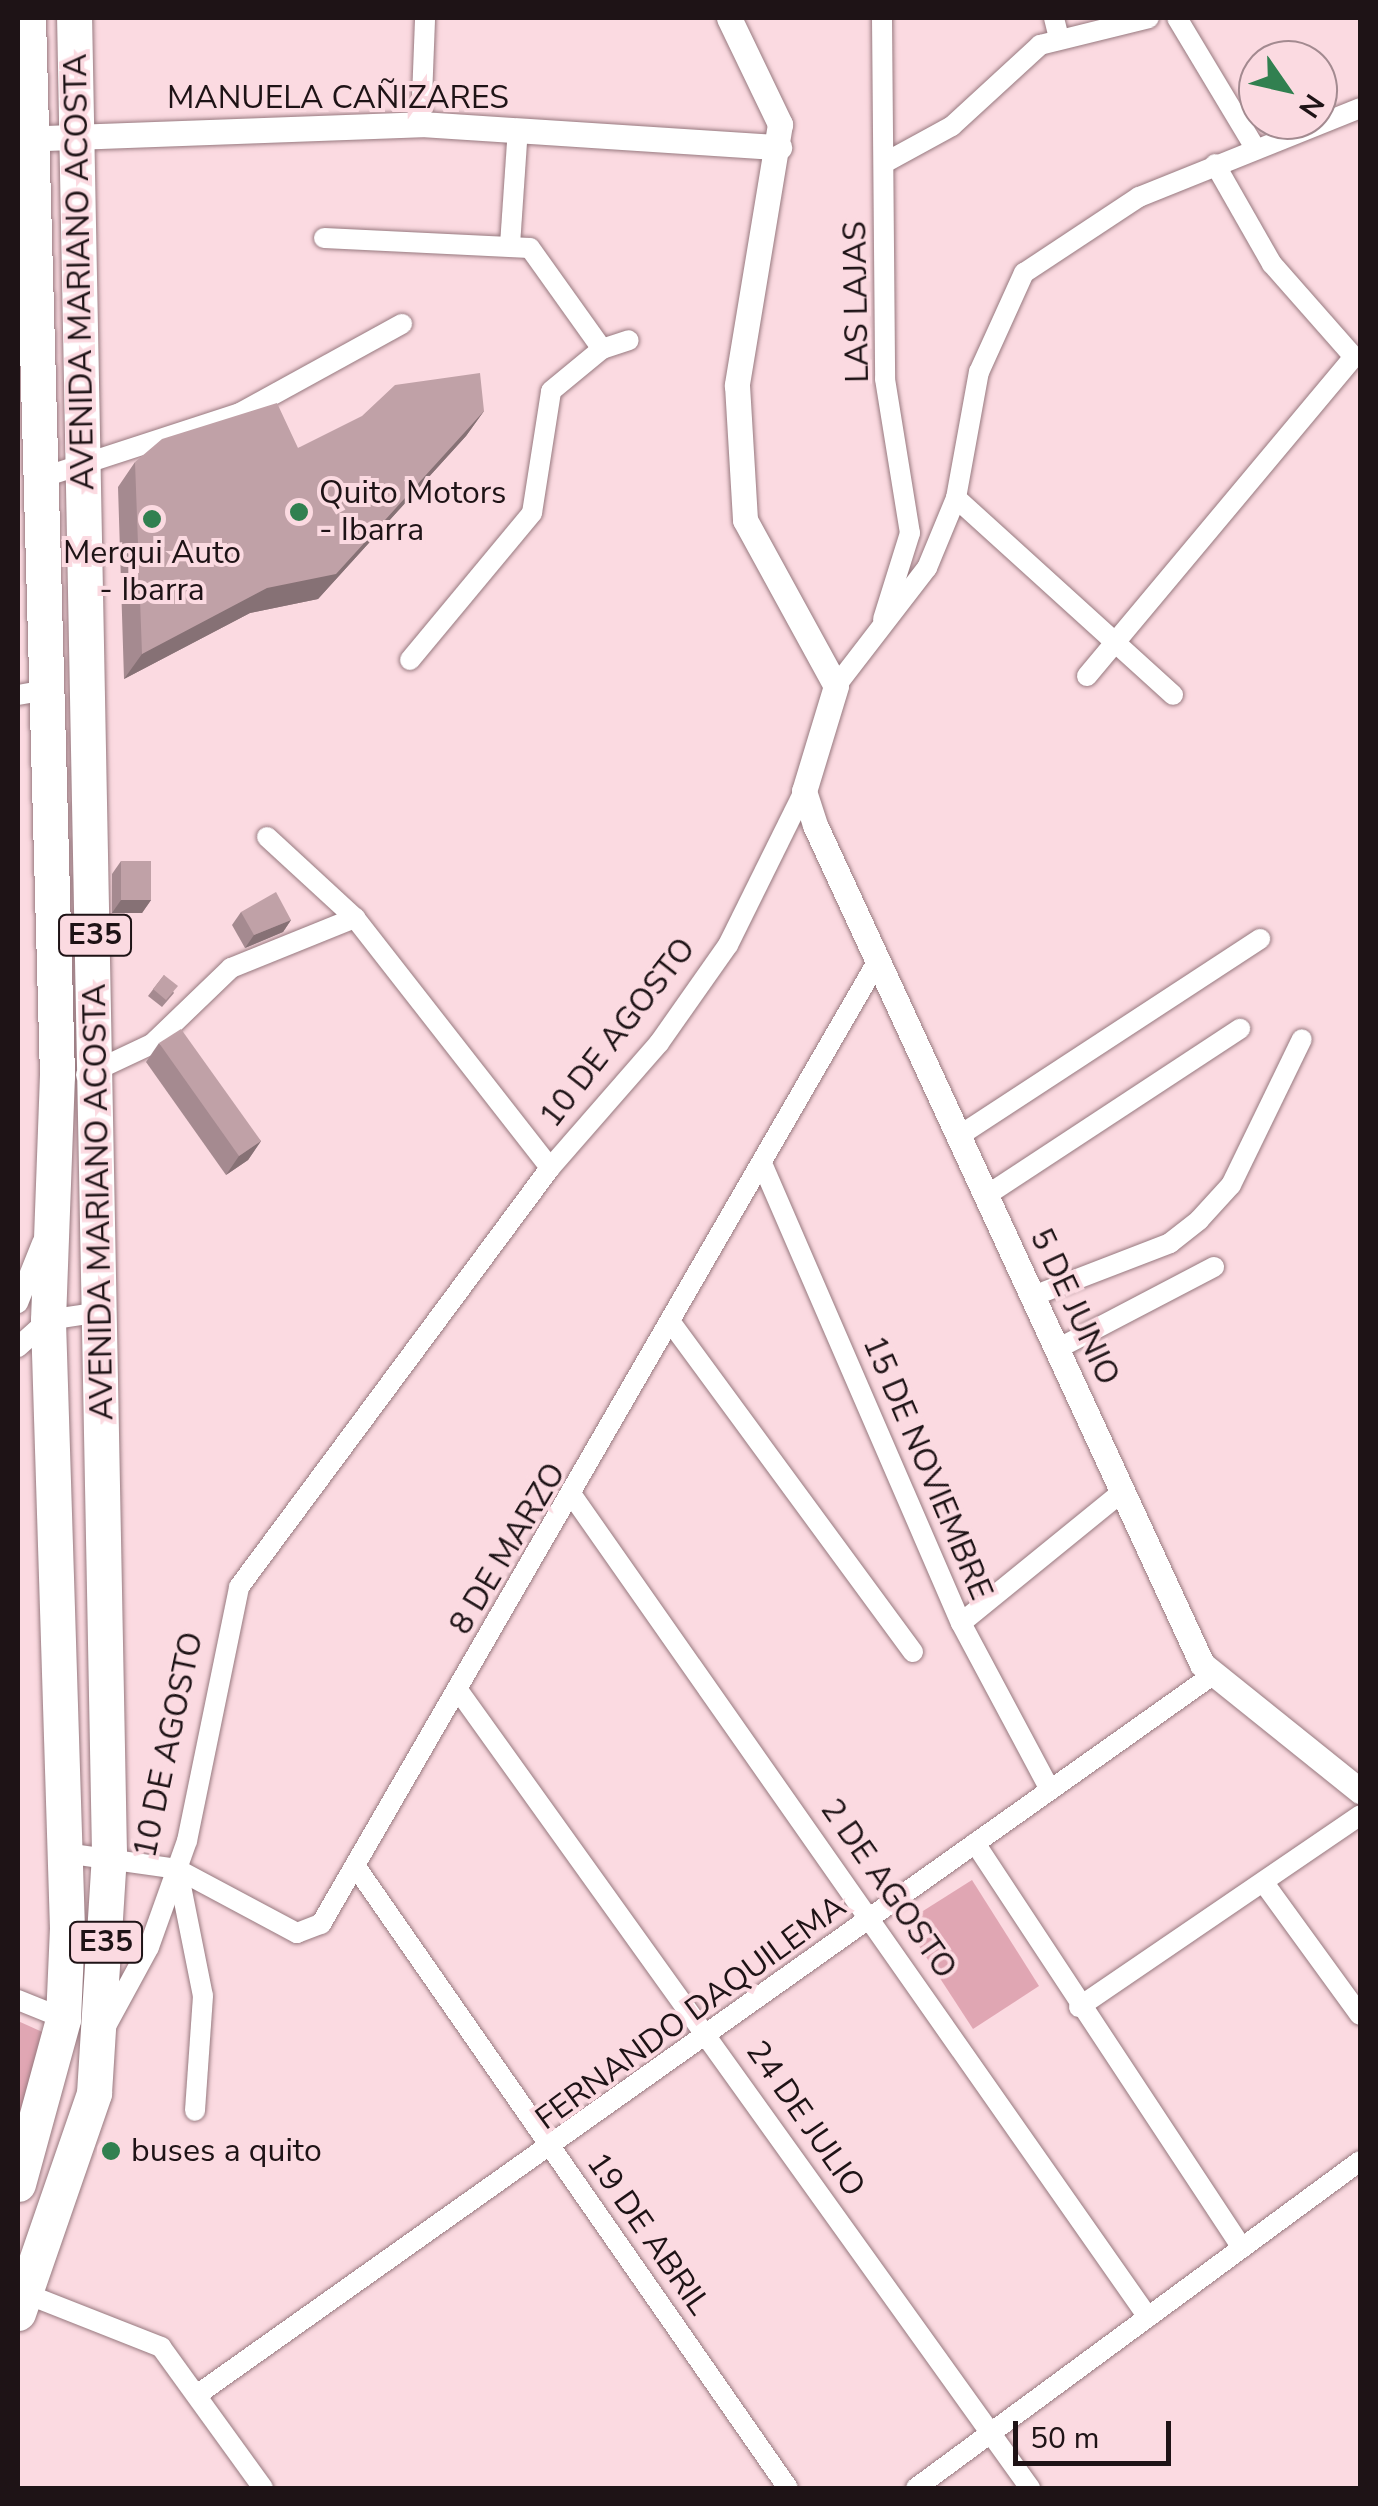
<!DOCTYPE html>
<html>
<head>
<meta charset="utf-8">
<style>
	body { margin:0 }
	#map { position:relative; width:1378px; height:2506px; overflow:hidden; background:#fbdae1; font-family:"Nunito Sans",sans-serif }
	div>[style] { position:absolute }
	.green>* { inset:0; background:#e0a6b3 }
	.roads { filter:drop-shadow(0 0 2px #97797f) drop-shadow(0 0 2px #97797f) }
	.minor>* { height:20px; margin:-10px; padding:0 10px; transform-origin:10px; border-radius:10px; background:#fff }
	.tertiary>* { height:25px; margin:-12.5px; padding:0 12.5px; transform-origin:12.5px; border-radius:12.5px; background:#fff }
	.trunk>* { height:35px; margin:-17.5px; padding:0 17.5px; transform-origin:17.5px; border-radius:17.5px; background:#fff }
	.wall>* { inset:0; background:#a58a90 }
	.shaded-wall>* { inset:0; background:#867175 }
	.building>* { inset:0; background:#c0a1a7 }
	.dots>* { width:28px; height:28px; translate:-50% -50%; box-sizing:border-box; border:5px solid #fbdae1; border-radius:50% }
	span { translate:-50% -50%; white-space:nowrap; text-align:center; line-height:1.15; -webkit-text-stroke:8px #fbdae1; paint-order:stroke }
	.shield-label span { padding:2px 8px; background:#fbdae1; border:2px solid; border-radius:8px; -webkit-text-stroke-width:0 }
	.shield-label { font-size:30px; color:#1e1316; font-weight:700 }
	.street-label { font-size:32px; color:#1e1316 }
	.poi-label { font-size:32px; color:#1e1316 }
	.left { translate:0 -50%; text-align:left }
	.frame { position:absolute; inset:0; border:20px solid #1e1316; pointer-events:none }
	.north { position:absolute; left:1238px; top:40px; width:100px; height:100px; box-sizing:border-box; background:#fbdae1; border:2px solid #a38a90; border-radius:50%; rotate:124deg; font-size:28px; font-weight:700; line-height:40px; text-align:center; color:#1e1316 }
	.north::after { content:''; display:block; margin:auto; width:35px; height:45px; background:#318050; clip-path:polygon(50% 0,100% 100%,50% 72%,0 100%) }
	.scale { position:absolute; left:1013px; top:2421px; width:158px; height:45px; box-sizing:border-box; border:5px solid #1e1316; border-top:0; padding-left:12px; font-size:30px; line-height:35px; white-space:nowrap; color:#1e1316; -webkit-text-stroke:8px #fbdae1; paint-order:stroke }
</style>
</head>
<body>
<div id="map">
	<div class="green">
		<div style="clip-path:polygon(972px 1880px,1039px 1986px,973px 2029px,904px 1923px)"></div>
		<div style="clip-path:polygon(18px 2021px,49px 2035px,18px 2150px)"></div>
	</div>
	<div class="roads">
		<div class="minor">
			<div style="left:882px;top:18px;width:361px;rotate:89.5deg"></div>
			<div style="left:885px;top:379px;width:156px;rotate:80.8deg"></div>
			<div style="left:910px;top:533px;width:90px;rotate:107.4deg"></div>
			<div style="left:1054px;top:18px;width:21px;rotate:76deg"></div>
			<div style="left:1177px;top:18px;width:152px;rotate:59deg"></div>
			<div style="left:421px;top:124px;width:106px;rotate:-87.8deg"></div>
			<div style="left:888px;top:161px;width:73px;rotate:-28.7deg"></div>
			<div style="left:952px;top:126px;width:120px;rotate:-42.6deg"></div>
			<div style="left:1040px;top:45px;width:112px;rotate:-13.9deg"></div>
			<div style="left:324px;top:238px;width:206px;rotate:2.8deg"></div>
			<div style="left:530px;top:248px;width:124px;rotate:54.5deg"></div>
			<div style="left:510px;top:245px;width:116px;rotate:-86.1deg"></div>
			<div style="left:41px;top:478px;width:209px;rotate:-18.1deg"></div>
			<div style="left:240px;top:413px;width:185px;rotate:-28.8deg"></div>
			<div style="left:956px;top:498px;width:293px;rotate:42.2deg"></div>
			<div style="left:410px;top:660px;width:191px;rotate:-50.3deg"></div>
			<div style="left:532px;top:513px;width:123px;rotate:-81.1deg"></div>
			<div style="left:551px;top:391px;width:66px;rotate:-39.5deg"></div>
			<div style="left:602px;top:349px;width:28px;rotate:-18deg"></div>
			<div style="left:1087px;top:676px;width:416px;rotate:-50.1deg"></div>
			<div style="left:1354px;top:357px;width:124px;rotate:-131.4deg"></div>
			<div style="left:1272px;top:264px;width:115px;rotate:-119.7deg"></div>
			<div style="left:836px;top:686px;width:149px;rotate:-52.4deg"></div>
			<div style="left:927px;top:568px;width:76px;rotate:-67.5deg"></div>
			<div style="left:956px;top:498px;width:128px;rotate:-79.7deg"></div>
			<div style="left:979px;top:372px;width:109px;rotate:-65.6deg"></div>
			<div style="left:1024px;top:273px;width:138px;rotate:-33.5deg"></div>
			<div style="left:1139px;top:197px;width:238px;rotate:-21.9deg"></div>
			<div style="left:18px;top:695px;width:28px;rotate:-10deg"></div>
			<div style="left:267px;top:837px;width:120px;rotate:42.6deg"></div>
			<div style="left:355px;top:918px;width:317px;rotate:52deg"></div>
			<div style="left:86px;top:1075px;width:73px;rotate:-25.2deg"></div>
			<div style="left:152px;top:1044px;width:110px;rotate:-43.9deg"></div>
			<div style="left:231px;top:968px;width:134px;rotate:-22deg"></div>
			<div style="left:959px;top:1136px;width:360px;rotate:-33.2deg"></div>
			<div style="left:764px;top:1168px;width:496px;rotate:66.6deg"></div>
			<div style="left:961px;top:1623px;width:185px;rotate:61.9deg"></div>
			<div style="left:987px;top:1195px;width:303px;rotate:-33.3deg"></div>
			<div style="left:1033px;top:1296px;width:147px;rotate:-21.1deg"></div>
			<div style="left:1170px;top:1243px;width:37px;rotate:-38deg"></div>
			<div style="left:1199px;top:1220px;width:47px;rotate:-47.6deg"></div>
			<div style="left:1231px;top:1185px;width:162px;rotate:-64.1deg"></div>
			<div style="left:18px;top:1303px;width:65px;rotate:-68.2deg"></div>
			<div style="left:672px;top:1324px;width:407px;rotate:53.7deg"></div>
			<div style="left:18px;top:1347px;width:40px;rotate:-42deg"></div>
			<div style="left:48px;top:1320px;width:54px;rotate:-8.6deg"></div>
			<div style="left:1059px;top:1348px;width:175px;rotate:-27.6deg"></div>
			<div style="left:574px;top:1498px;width:1000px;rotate:54.98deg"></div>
			<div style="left:961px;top:1623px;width:206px;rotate:-39.1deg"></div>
			<div style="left:458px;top:1690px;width:982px;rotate:54.37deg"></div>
			<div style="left:975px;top:1843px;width:485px;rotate:56.6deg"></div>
			<div style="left:65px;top:1853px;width:113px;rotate:8.1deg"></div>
			<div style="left:177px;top:1869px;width:136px;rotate:28.1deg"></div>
			<div style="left:297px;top:1933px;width:26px;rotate:-21deg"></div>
			<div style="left:321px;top:1924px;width:1111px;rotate:-59.97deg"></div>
			<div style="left:356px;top:1867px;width:756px;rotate:55.18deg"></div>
			<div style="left:178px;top:1871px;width:127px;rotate:78.7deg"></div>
			<div style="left:203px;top:1996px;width:115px;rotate:94deg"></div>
			<div style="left:1264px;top:1883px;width:163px;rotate:54deg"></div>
			<div style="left:18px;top:2000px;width:56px;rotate:22deg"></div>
			<div style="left:1079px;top:2007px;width:340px;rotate:-34.3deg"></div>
			<div style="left:105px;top:2028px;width:92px;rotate:-61.5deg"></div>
			<div style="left:149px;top:1947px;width:113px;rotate:-70.3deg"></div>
			<div style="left:187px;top:1841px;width:259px;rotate:-78.4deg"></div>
			<div style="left:239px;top:1587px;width:522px;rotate:-53.42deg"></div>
			<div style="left:550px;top:1168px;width:166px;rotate:-48.9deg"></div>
			<div style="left:659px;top:1043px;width:120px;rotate:-54.9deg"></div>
			<div style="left:728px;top:945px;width:172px;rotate:-63.7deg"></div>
			<div style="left:19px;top:2291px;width:153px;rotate:21.5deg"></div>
			<div style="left:161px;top:2347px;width:174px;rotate:54.1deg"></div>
			<div style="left:201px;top:2392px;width:1238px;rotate:-35.33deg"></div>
			<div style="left:916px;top:2488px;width:551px;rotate:-36.37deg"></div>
		</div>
		<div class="tertiary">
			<div style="left:729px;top:18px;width:118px;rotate:64.3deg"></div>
			<div style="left:780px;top:124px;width:265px;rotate:99.4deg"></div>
			<div style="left:737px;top:385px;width:135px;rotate:86.6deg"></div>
			<div style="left:745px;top:520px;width:189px;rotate:61.3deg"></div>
			<div style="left:836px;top:686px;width:110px;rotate:106.9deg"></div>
			<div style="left:804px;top:791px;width:36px;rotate:72deg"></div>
			<div style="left:815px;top:825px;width:924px;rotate:65.24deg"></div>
			<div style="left:1202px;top:1664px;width:203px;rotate:38.8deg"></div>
			<div style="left:18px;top:139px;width:403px;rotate:-2.1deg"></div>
			<div style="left:421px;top:124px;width:359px;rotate:3.7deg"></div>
		</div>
		<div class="trunk">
			<div style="left:18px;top:2184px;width:171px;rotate:-74.7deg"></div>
			<div style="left:63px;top:2019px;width:90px;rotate:-87.5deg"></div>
			<div style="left:67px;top:1929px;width:609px;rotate:-91.79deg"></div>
			<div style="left:48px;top:1320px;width:244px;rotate:-87.9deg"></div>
			<div style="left:57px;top:1076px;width:1058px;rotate:-91.57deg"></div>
			<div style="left:18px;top:2313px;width:233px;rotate:-70.9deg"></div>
			<div style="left:94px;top:2093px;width:240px;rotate:-86.4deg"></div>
			<div style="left:109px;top:1853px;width:1835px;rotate:-91.09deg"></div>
		</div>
	</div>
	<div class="wall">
		<div style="clip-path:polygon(484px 411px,466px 436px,318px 599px,250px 613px,124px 679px,118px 487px,135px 462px,298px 448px)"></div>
		<div style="clip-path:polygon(121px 861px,151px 900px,142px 913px,112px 913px,112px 874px)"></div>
		<div style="clip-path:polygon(241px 912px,291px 920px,283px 932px,245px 948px,232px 925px)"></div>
		<div style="clip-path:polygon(164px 975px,174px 993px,162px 1007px,148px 996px)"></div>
		<div style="clip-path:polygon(159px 1043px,261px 1141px,248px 1160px,226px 1175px,146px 1062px)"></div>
	</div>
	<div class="shaded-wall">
		<div style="clip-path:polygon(484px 411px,466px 436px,318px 599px,250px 613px,124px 679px,142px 654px)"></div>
		<div style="clip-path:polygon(121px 900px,151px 900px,142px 913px,112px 913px)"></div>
		<div style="clip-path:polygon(291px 920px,283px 932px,245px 948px,254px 935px)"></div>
		<div style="clip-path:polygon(261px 1141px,248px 1160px,226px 1175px,239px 1156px)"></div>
	</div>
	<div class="building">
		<div style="clip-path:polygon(480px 373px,484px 411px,336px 574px,267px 588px,142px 654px,135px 462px,162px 439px,277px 403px,298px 448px,362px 416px,395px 385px)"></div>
		<div style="clip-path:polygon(121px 861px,151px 861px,151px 900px,121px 900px)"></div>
		<div style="clip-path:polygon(276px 892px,291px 920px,254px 935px,241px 912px)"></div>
		<div style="clip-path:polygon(164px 975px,178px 986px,166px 1000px,153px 989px)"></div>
		<div style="clip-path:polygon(181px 1029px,261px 1141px,239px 1156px,159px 1043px)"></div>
	</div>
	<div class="dots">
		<div style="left:299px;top:512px;background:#318050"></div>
		<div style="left:152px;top:519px;background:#318050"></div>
		<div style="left:111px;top:2151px;background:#318050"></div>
	</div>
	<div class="shield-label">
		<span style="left:95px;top:935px">E35</span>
		<span style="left:106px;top:1942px">E35</span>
	</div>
	<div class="street-label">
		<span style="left:338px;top:98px">MANUELA CAÑIZARES</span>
		<span style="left:80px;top:272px;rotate:-91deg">AVENIDA MARIANO ACOSTA</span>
		<span style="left:857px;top:302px;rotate:-91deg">LAS LAJAS</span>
		<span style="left:618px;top:1033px;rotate:-52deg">10 DE AGOSTO</span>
		<span style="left:99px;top:1202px;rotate:-91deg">AVENIDA MARIANO ACOSTA</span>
		<span style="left:1074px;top:1307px;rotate:65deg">5 DE JUNIO</span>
		<span style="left:927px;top:1468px;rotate:67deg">15 DE NOVIEMBRE</span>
		<span style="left:508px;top:1549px;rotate:-59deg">8 DE MARZO</span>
		<span style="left:169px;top:1745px;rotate:-78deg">10 DE AGOSTO</span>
		<span style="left:888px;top:1889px;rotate:55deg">2 DE AGOSTO</span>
		<span style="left:691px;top:2013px;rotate:-36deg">FERNANDO DAQUILEMA</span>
		<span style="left:805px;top:2119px;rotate:55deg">24 DE JULIO</span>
		<span style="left:648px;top:2234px;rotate:55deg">19 DE ABRIL</span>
	</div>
	<div class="poi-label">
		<span class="left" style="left:319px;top:512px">Quito Motors<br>- Ibarra</span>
		<span style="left:152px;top:572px">Merqui Auto<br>- Ibarra</span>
		<span class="left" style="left:131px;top:2151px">buses a quito</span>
	</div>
	<div class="frame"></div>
	<div class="north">N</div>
	<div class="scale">50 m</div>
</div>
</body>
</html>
